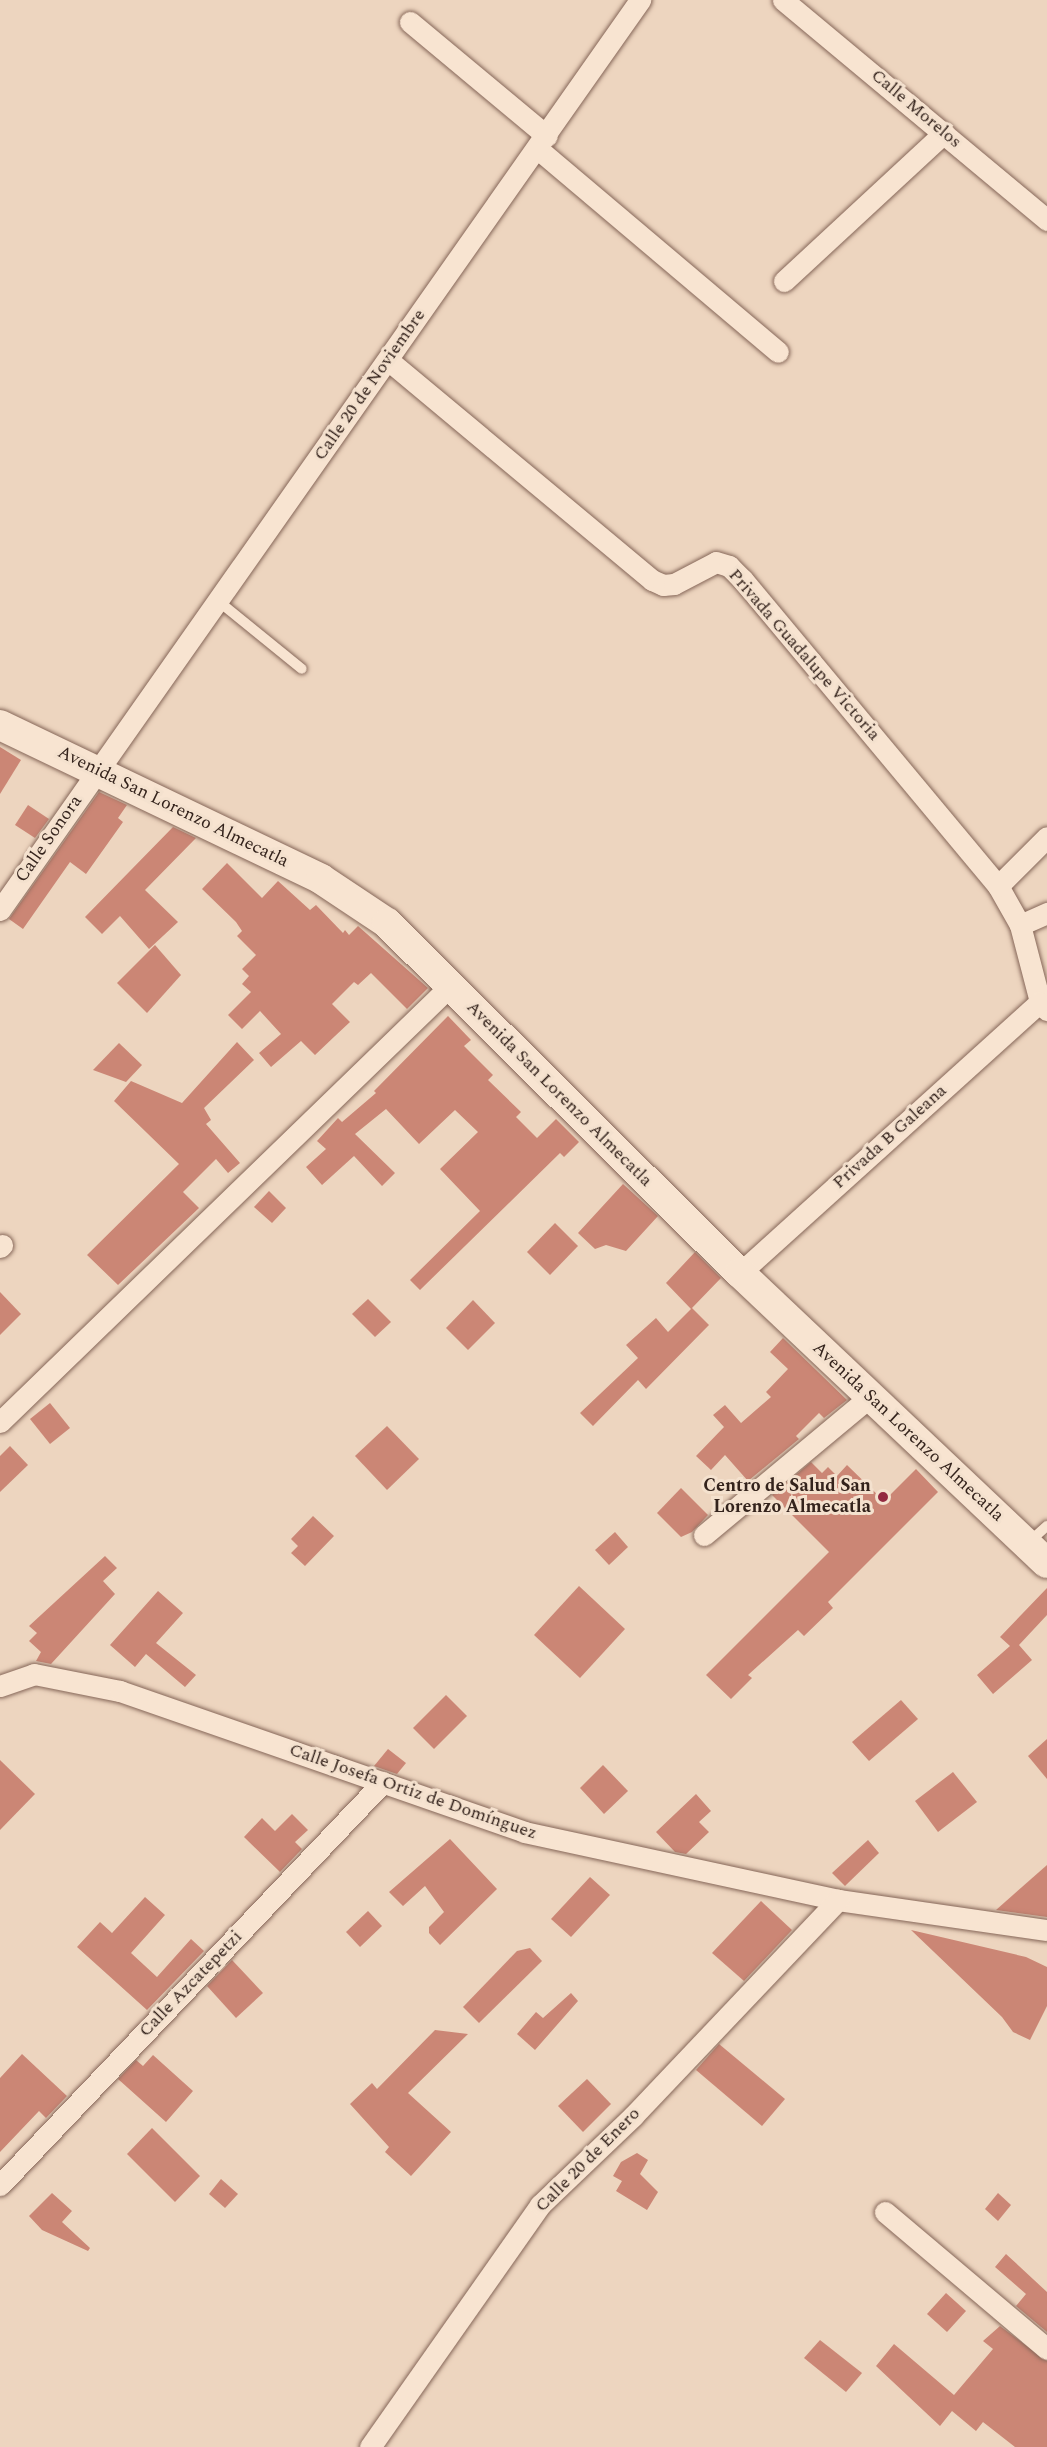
<!DOCTYPE html>
<html>
<head>
<meta charset="utf-8">
<style>
	body { margin:0 }
	#map { position:relative; width:1047px; height:2447px; overflow:hidden; background:#edd5bf; font-family:Spectral,serif }
	div>[style] { position:absolute }
	.building>* { inset:0; background:#cb8675 }
	.roads { filter:drop-shadow(0 0 2px #856658) drop-shadow(0 0 2px #856658) }
	.service>* { height:10px; margin:-5px; padding:0 5px; transform-origin:5px; border-radius:5px; background:#f8e4d1 }
	.minor>* { height:21px; margin:-10.5px; padding:0 10.5px; transform-origin:10.5px; border-radius:10.5px; background:#f8e4d1 }
	.secondary>* { height:30px; margin:-15px; padding:0 15px; transform-origin:15px; border-radius:15px; background:#f8e4d1 }
	.dots>* { width:16px; height:16px; translate:-50% -50%; box-sizing:border-box; border:3px solid #f4e1ce; border-radius:50% }
	span { translate:-50% -50%; white-space:nowrap; text-align:center; line-height:1.15; -webkit-text-stroke:6px #f4e1ce; paint-order:stroke }
	.street-label { font-size:18px; color:#34231c }
	.poi-label { font-size:18px; color:#34231c; font-weight:700 }
	.right { translate:-100% -50%; text-align:right }
</style>
</head>
<body>
<div id="map">
	<div class="building">
		<div style="clip-path:polygon(0 747px,21px 760px,0 794px)"></div>
		<div style="clip-path:polygon(99px 792px,127px 805px,118px 818px,123px 822px,86px 874px,70px 862px,23px 929px,9px 919px)"></div>
		<div style="clip-path:polygon(28px 805px,49px 819px,35px 838px,15px 825px)"></div>
		<div style="clip-path:polygon(173px 827px,196px 838px,145px 890px,178px 922px,149px 949px,120px 916px,102px 934px,85px 917px)"></div>
		<div style="clip-path:polygon(227px 863px,262px 898px,278px 881px,310px 910px,316px 905px,343px 933px,345px 930px,349px 935px,358px 926px,428px 988px,407px 1009px,371px 973px,358px 985px,354px 982px,332px 1004px,350px 1022px,335px 1036px,315px 1055px,301px 1041px,271px 1067px,259px 1053px,281px 1034px,260px 1011px,242px 1029px,228px 1015px,251px 992px,242px 984px,249px 976px,242px 969px,256px 955px,237px 936px,242px 931px,236px 922px,202px 889px)"></div>
		<div style="clip-path:polygon(155px 945px,181px 975px,147px 1013px,117px 983px)"></div>
		<div style="clip-path:polygon(448px 1016px,471px 1040px,464px 1046px,493px 1075px,488px 1080px,521px 1112px,516px 1117px,537px 1138px,556px 1119px,579px 1142px,564px 1157px,560px 1153px,420px 1290px,410px 1280px,480px 1211px,440px 1169px,478px 1132px,455px 1110px,419px 1144px,386px 1109px,355px 1134px,395px 1173px,382px 1186px,354px 1156px,322px 1185px,306px 1167px,326px 1149px,317px 1141px,338px 1118px,342px 1122px,376px 1093px,374px 1091px)"></div>
		<div style="clip-path:polygon(237px 1042px,254px 1060px,204px 1108px,211px 1120px,206px 1124px,240px 1163px,228px 1173px,216px 1159px,183px 1192px,199px 1208px,118px 1285px,87px 1255px,179px 1164px,114px 1101px,131px 1081px,182px 1103px)"></div>
		<div style="clip-path:polygon(119px 1043px,142px 1065px,126px 1082px,93px 1070px)"></div>
		<div style="clip-path:polygon(623px 1184px,658px 1216px,626px 1251px,606px 1245px,595px 1249px,578px 1233px)"></div>
		<div style="clip-path:polygon(269px 1191px,286px 1208px,272px 1223px,254px 1207px)"></div>
		<div style="clip-path:polygon(555px 1223px,578px 1246px,550px 1275px,527px 1252px)"></div>
		<div style="clip-path:polygon(695px 1252px,721px 1278px,692px 1308px,709px 1325px,646px 1389px,638px 1380px,593px 1426px,580px 1413px,638px 1358px,626px 1345px,656px 1318px,668px 1332px,691px 1309px,666px 1283px)"></div>
		<div style="clip-path:polygon(0 1292px,21px 1314px,0 1335px)"></div>
		<div style="clip-path:polygon(368px 1299px,391px 1322px,375px 1337px,352px 1314px)"></div>
		<div style="clip-path:polygon(473px 1300px,495px 1323px,468px 1350px,446px 1328px)"></div>
		<div style="clip-path:polygon(783px 1338px,847px 1400px,824px 1418px,819px 1413px,796px 1436px,799px 1439px,748px 1481px,725px 1455px,711px 1470px,696px 1456px,724px 1427px,713px 1415px,725px 1405px,741px 1423px,771px 1397px,766px 1392px,788px 1369px,770px 1352px)"></div>
		<div style="clip-path:polygon(50px 1403px,70px 1428px,50px 1444px,30px 1419px)"></div>
		<div style="clip-path:polygon(387px 1426px,419px 1459px,387px 1490px,355px 1456px)"></div>
		<div style="clip-path:polygon(10px 1446px,28px 1465px,0 1492px,0 1456px)"></div>
		<div style="clip-path:polygon(811px 1462px,822px 1473px,828px 1467px,837px 1476px,847px 1465px,884px 1501px,916px 1469px,938px 1492px,828px 1602px,833px 1608px,804px 1636px,798px 1630px,748px 1675px,752px 1678px,731px 1699px,706px 1675px,829px 1552px,772px 1495px)"></div>
		<div style="clip-path:polygon(681px 1488px,708px 1515px,692px 1532px,681px 1537px,657px 1513px)"></div>
		<div style="clip-path:polygon(313px 1516px,334px 1536px,305px 1566px,291px 1553px,298px 1546px,291px 1539px)"></div>
		<div style="clip-path:polygon(615px 1532px,628px 1547px,609px 1565px,595px 1550px)"></div>
		<div style="clip-path:polygon(105px 1556px,117px 1568px,103px 1581px,115px 1594px,51px 1664px,36px 1661px,41px 1652px,29px 1641px,37px 1633px,29px 1626px)"></div>
		<div style="clip-path:polygon(579px 1586px,625px 1629px,580px 1678px,534px 1635px)"></div>
		<div style="clip-path:polygon(1047px 1588px,1047px 1615px,1019px 1645px,1032px 1660px,993px 1694px,977px 1675px,1010px 1646px,1000px 1637px)"></div>
		<div style="clip-path:polygon(158px 1591px,183px 1613px,156px 1643px,196px 1675px,185px 1687px,146px 1654px,135px 1667px,110px 1645px)"></div>
		<div style="clip-path:polygon(446px 1695px,467px 1716px,434px 1749px,413px 1728px)"></div>
		<div style="clip-path:polygon(901px 1700px,918px 1719px,869px 1761px,852px 1742px)"></div>
		<div style="clip-path:polygon(1047px 1739px,1047px 1779px,1028px 1756px)"></div>
		<div style="clip-path:polygon(388px 1749px,406px 1763px,397px 1774px,374px 1766px)"></div>
		<div style="clip-path:polygon(0 1760px,35px 1794px,0 1830px)"></div>
		<div style="clip-path:polygon(603px 1765px,628px 1791px,604px 1814px,580px 1788px)"></div>
		<div style="clip-path:polygon(953px 1772px,977px 1802px,938px 1832px,915px 1801px)"></div>
		<div style="clip-path:polygon(696px 1794px,711px 1811px,699px 1822px,709px 1832px,686px 1854px,675px 1852px,656px 1832px)"></div>
		<div style="clip-path:polygon(292px 1814px,308px 1830px,295px 1842px,302px 1849px,280px 1872px,244px 1837px,262px 1818px,275px 1831px)"></div>
		<div style="clip-path:polygon(450px 1839px,497px 1889px,440px 1945px,429px 1933px,429px 1927px,444px 1912px,425px 1886px,403px 1906px,389px 1892px)"></div>
		<div style="clip-path:polygon(868px 1840px,879px 1853px,845px 1886px,832px 1873px)"></div>
		<div style="clip-path:polygon(1047px 1865px,1047px 1917px,996px 1910px)"></div>
		<div style="clip-path:polygon(590px 1877px,610px 1895px,571px 1937px,551px 1919px)"></div>
		<div style="clip-path:polygon(145px 1897px,165px 1915px,131px 1953px,157px 1977px,191px 1939px,204px 1951px,147px 2010px,77px 1947px,100px 1922px,112px 1933px)"></div>
		<div style="clip-path:polygon(761px 1901px,792px 1930px,744px 1981px,712px 1953px)"></div>
		<div style="clip-path:polygon(368px 1911px,382px 1926px,360px 1947px,346px 1932px)"></div>
		<div style="clip-path:polygon(911px 1930px,1026px 1957px,1047px 1967px,1047px 2006px,1030px 2040px,1013px 2032px,1002px 2017px)"></div>
		<div style="clip-path:polygon(530px 1948px,542px 1961px,479px 2023px,463px 2007px,517px 1951px)"></div>
		<div style="clip-path:polygon(232px 1960px,263px 1993px,236px 2018px,207px 1986px)"></div>
		<div style="clip-path:polygon(571px 1993px,578px 2001px,535px 2050px,517px 2034px,536px 2012px,543px 2018px)"></div>
		<div style="clip-path:polygon(435px 2030px,468px 2034px,408px 2093px,451px 2132px,411px 2176px,385px 2152px,389px 2147px,350px 2104px,372px 2083px,377px 2089px)"></div>
		<div style="clip-path:polygon(719px 2044px,785px 2099px,762px 2126px,696px 2070px)"></div>
		<div style="clip-path:polygon(22px 2054px,67px 2096px,46px 2118px,39px 2111px,0 2152px,0 2078px)"></div>
		<div style="clip-path:polygon(153px 2055px,193px 2091px,166px 2122px,118px 2079px,136px 2060px,143px 2066px)"></div>
		<div style="clip-path:polygon(587px 2079px,611px 2104px,583px 2132px,558px 2106px)"></div>
		<div style="clip-path:polygon(152px 2128px,200px 2176px,175px 2202px,127px 2154px)"></div>
		<div style="clip-path:polygon(637px 2153px,648px 2160px,640px 2174px,658px 2192px,647px 2210px,616px 2191px,622px 2181px,613px 2176px,621px 2162px)"></div>
		<div style="clip-path:polygon(221px 2179px,238px 2194px,225px 2208px,209px 2194px)"></div>
		<div style="clip-path:polygon(52px 2193px,72px 2211px,62px 2222px,90px 2248px,88px 2251px,42px 2230px,29px 2216px)"></div>
		<div style="clip-path:polygon(998px 2193px,1011px 2205px,998px 2221px,985px 2209px)"></div>
		<div style="clip-path:polygon(1006px 2254px,1047px 2292px,1047px 2332px,1016px 2306px,1026px 2294px,995px 2267px)"></div>
		<div style="clip-path:polygon(946px 2293px,966px 2311px,947px 2332px,927px 2314px)"></div>
		<div style="clip-path:polygon(1000px 2326px,1047px 2361px,1047px 2447px,1015px 2447px,983px 2422px,976px 2431px,952px 2411px,940px 2426px,876px 2366px,894px 2344px,954px 2395px,993px 2349px,983px 2341px)"></div>
		<div style="clip-path:polygon(820px 2340px,862px 2373px,846px 2392px,804px 2358px)"></div>
	</div>
	<div class="roads">
		<div class="service">
			<div style="left:217px;top:600px;width:109px;rotate:39.1deg"></div>
			<div style="left:1029px;top:1542px;width:24px;rotate:-42deg"></div>
		</div>
		<div class="minor">
			<div style="left:783px;top:0;width:344px;rotate:39.8deg"></div>
			<div style="left:410px;top:22px;width:178px;rotate:39.8deg"></div>
			<div style="left:538px;top:149px;width:314px;rotate:40.2deg"></div>
			<div style="left:784px;top:281px;width:218px;rotate:-42.8deg"></div>
			<div style="left:388px;top:360px;width:344px;rotate:39.8deg"></div>
			<div style="left:652px;top:580px;width:12px;rotate:24deg"></div>
			<div style="left:663px;top:585px;width:11px;rotate:-5deg"></div>
			<div style="left:674px;top:584px;width:47px;rotate:-27.6deg"></div>
			<div style="left:716px;top:562px;width:14px;rotate:17deg"></div>
			<div style="left:729px;top:566px;width:20px;rotate:45deg"></div>
			<div style="left:743px;top:580px;width:398px;rotate:50.2deg"></div>
			<div style="left:998px;top:886px;width:45px;rotate:60.6deg"></div>
			<div style="left:1020px;top:925px;width:80px;rotate:75.4deg"></div>
			<div style="left:1040px;top:1002px;width:11px;rotate:49deg"></div>
			<div style="left:998px;top:886px;width:69px;rotate:-45deg"></div>
			<div style="left:0;top:910px;width:1113px;rotate:-54.88deg"></div>
			<div style="left:1020px;top:925px;width:30px;rotate:-24deg"></div>
			<div style="left:0;top:1247px;width:3px;rotate:-45deg"></div>
			<div style="left:740px;top:1273px;width:404px;rotate:-42.1deg"></div>
			<div style="left:0;top:1422px;width:627px;rotate:-44.09deg"></div>
			<div style="left:704px;top:1535px;width:217px;rotate:-39.8deg"></div>
			<div style="left:0;top:1686px;width:36px;rotate:-19deg"></div>
			<div style="left:34px;top:1674px;width:88px;rotate:11.2deg"></div>
			<div style="left:120px;top:1691px;width:428px;rotate:19.2deg"></div>
			<div style="left:524px;top:1832px;width:321px;rotate:12.2deg"></div>
			<div style="left:838px;top:1900px;width:211px;rotate:8.2deg"></div>
			<div style="left:0;top:2185px;width:556px;rotate:-46.46deg"></div>
			<div style="left:885px;top:2212px;width:212px;rotate:40.2deg"></div>
			<div style="left:370px;top:2447px;width:296px;rotate:-54.9deg"></div>
			<div style="left:540px;top:2205px;width:129px;rotate:-43.7deg"></div>
			<div style="left:633px;top:2116px;width:298px;rotate:-46.5deg"></div>
		</div>
		<div class="secondary">
			<div style="left:0;top:725px;width:356px;rotate:25.6deg"></div>
			<div style="left:321px;top:879px;width:79px;rotate:33.7deg"></div>
			<div style="left:387px;top:923px;width:497px;rotate:44.8deg"></div>
			<div style="left:740px;top:1273px;width:422px;rotate:43.4deg"></div>
		</div>
	</div>
	<div class="dots">
		<div style="left:883px;top:1497px;background:#932940"></div>
	</div>
	<div class="street-label">
		<span style="left:916px;top:109px;rotate:40deg">Calle Morelos</span>
		<span style="left:370px;top:385px;rotate:-55deg">Calle 20 de Noviembre</span>
		<span style="left:804px;top:655px;rotate:49deg">Privada Guadalupe Victoria</span>
		<span style="left:173px;top:807px;rotate:26deg">Avenida San Lorenzo Almecatla</span>
		<span style="left:49px;top:839px;rotate:-55deg">Calle Sonora</span>
		<span style="left:559px;top:1094px;rotate:45deg">Avenida San Lorenzo Almecatla</span>
		<span style="left:890px;top:1137px;rotate:-42deg">Privada B Galeana</span>
		<span style="left:908px;top:1432px;rotate:43deg">Avenida San Lorenzo Almecatla</span>
		<span style="left:413px;top:1792px;rotate:19deg">Calle Josefa Ortiz de Domínguez</span>
		<span style="left:191px;top:1984px;rotate:-46deg">Calle Azcatepetzi</span>
		<span style="left:588px;top:2160px;rotate:-45deg">Calle 20 de Enero</span>
	</div>
	<div class="poi-label">
		<span class="right" style="left:871px;top:1497px">Centro de Salud San<br>Lorenzo Almecatla</span>
	</div>
</div>
</body>
</html>
